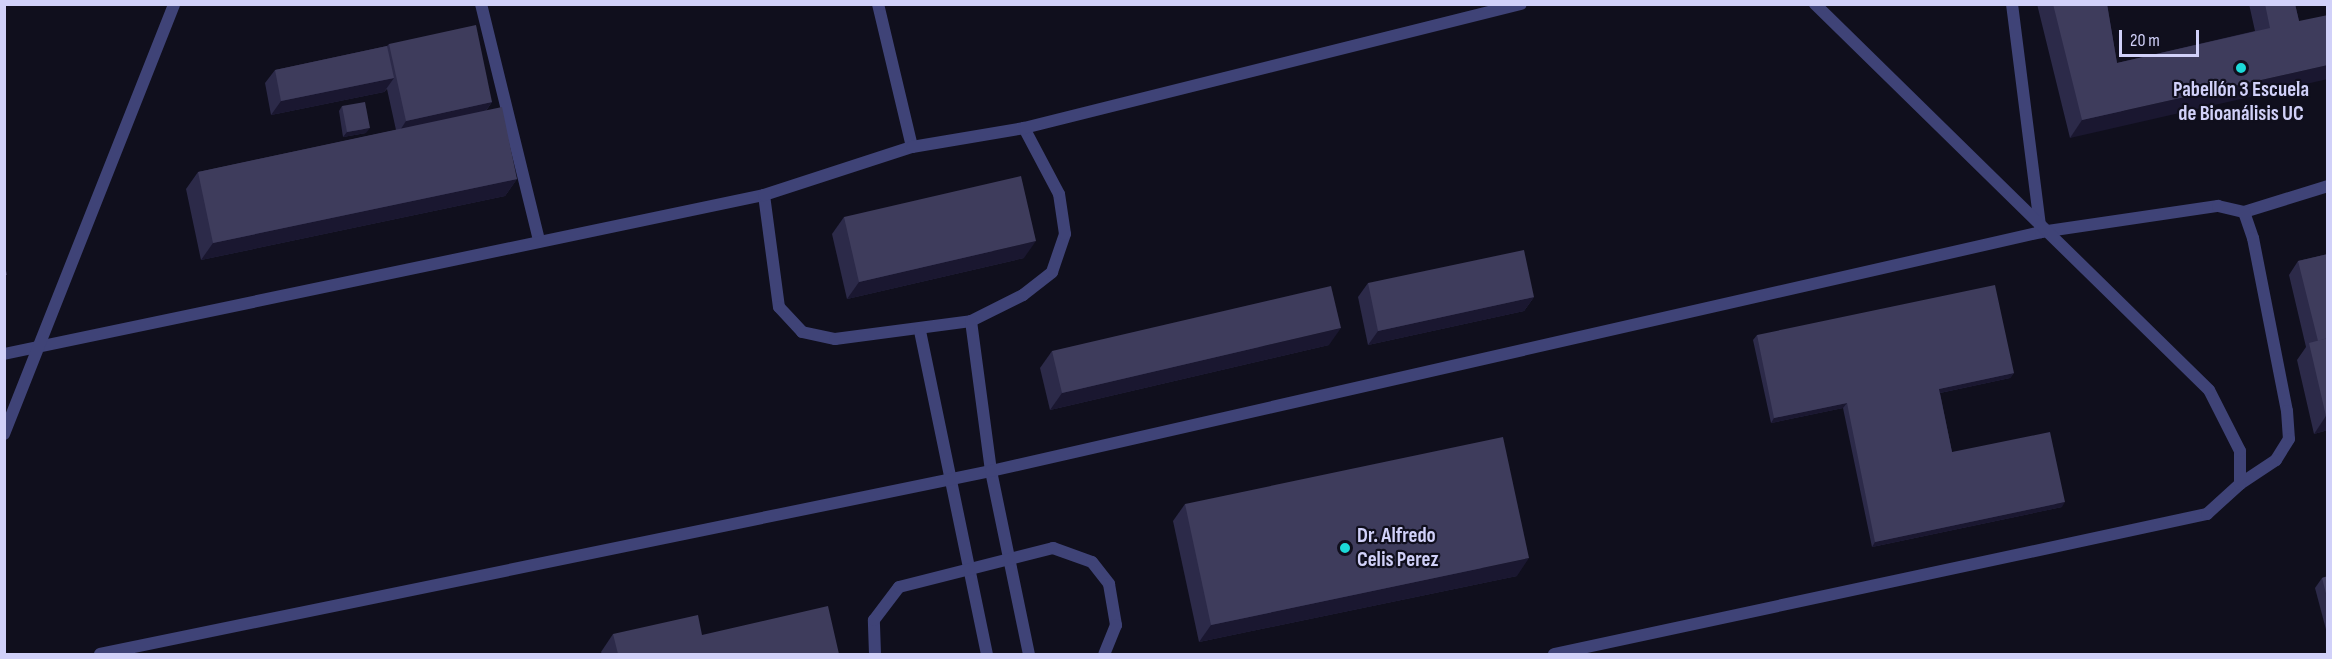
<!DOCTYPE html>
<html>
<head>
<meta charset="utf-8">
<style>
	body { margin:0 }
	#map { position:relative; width:2332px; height:659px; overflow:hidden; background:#100f1d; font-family:"Sofia Sans Condensed",sans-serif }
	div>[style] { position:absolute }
	.lane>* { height:12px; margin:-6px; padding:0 6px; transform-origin:6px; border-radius:6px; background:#3f4377 }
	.wall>* { inset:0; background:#2c2a49 }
	.shaded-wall>* { inset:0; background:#1a1730 }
	.building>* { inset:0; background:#3e3c5c }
	.dots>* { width:16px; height:16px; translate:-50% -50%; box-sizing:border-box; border:3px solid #100f1d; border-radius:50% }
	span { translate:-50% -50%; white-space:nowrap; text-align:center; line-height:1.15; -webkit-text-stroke:4.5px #100f1d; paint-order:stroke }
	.poi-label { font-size:21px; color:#d1d1f9; font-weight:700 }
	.left { translate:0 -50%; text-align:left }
	.frame { position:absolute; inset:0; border:6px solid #d1d1f9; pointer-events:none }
	.scale { position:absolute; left:2119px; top:30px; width:80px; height:27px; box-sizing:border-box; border:3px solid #d1d1f9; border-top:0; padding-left:8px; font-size:18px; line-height:21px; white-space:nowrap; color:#d1d1f9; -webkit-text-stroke:4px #100f1d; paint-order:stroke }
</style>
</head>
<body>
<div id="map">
	<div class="lane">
		<div style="left:481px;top:4px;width:244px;rotate:76.2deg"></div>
		<div style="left:878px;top:4px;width:147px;rotate:76.6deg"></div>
		<div style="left:2012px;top:4px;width:230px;rotate:82.8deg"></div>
		<div style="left:764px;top:195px;width:113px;rotate:82.4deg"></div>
		<div style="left:779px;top:307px;width:34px;rotate:47deg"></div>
		<div style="left:802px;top:332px;width:34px;rotate:12deg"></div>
		<div style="left:835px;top:339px;width:137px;rotate:-7.5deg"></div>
		<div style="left:971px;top:321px;width:58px;rotate:-26.6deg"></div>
		<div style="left:1023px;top:295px;width:37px;rotate:-38deg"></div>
		<div style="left:1052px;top:272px;width:40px;rotate:-71.1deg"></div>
		<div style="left:1065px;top:234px;width:40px;rotate:-98.5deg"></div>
		<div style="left:1059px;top:194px;width:75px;rotate:-117.9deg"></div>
		<div style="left:2244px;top:212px;width:88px;rotate:-17.2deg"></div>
		<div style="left:971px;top:321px;width:151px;rotate:82.4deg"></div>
		<div style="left:991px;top:471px;width:187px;rotate:78.3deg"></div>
		<div style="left:920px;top:331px;width:330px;rotate:78.3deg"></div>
		<div style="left:4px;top:354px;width:776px;rotate:-11.82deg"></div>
		<div style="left:764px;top:195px;width:156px;rotate:-18deg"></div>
		<div style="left:912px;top:147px;width:114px;rotate:-9.6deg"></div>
		<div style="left:1024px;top:128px;width:512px;rotate:-14.01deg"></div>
		<div style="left:4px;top:434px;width:462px;rotate:-68.4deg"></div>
		<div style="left:100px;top:654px;width:910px;rotate:-11.61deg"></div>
		<div style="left:991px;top:471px;width:1077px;rotate:-12.82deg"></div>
		<div style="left:2041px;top:232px;width:179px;rotate:-8.4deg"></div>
		<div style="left:2218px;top:206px;width:27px;rotate:13deg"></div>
		<div style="left:2244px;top:212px;width:28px;rotate:71deg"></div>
		<div style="left:2253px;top:238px;width:176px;rotate:78.9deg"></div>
		<div style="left:2287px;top:411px;width:28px;rotate:86deg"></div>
		<div style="left:2289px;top:439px;width:25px;rotate:122deg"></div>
		<div style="left:2276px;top:460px;width:43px;rotate:146.3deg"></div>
		<div style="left:875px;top:654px;width:34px;rotate:-92deg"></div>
		<div style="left:874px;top:620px;width:41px;rotate:-52.9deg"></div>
		<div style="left:899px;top:587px;width:159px;rotate:-14.2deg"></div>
		<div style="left:1053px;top:548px;width:41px;rotate:19.7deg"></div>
		<div style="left:1092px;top:562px;width:28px;rotate:52deg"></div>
		<div style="left:1109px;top:584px;width:42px;rotate:80.3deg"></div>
		<div style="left:1116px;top:625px;width:31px;rotate:112deg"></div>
		<div style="left:1554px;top:654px;width:668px;rotate:-12.1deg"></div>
		<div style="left:2207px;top:514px;width:45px;rotate:-42.3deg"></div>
		<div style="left:2240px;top:484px;width:33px;rotate:-90deg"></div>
		<div style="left:2240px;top:451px;width:68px;rotate:-116.9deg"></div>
		<div style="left:2209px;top:390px;width:552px;rotate:-135.59deg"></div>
	</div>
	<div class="wall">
		<div style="clip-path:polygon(2037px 4px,2107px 4px,2117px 63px,2255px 31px,2249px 4px,2295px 4px,2299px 21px,2070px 138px)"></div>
		<div style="clip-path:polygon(389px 44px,492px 102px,486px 111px,517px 179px,505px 196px,201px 260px,186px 189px,198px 172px,396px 130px,387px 89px,384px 92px,271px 115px,265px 83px,275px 70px,387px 46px)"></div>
		<div style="clip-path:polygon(342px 106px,366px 133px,343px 137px,339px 111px)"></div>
		<div style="clip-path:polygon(844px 217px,1024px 258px,847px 299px,832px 234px)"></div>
		<div style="clip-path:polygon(2328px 254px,2328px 430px,2314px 434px,2297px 360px,2306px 347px,2289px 275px,2298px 261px)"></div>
		<div style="clip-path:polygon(1368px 283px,1534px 297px,1524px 311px,1368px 345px,1358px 297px)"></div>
		<div style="clip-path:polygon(1757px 335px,2014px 373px,2010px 378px,1940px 393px,1952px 452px,2062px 507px,1872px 547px,1843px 408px,1771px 423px,1753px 340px)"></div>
		<div style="clip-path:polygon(1329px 345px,1050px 410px,1040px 368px,1052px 351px)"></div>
		<div style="clip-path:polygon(1185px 504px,1517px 576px,1199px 642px,1173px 521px)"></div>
		<div style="clip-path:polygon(2328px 576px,2328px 637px,2315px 588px,2322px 578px)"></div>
		<div style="clip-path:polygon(613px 634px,702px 635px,839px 654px,602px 654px,601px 652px)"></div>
	</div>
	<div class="shaded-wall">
		<div style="clip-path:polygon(2328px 65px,2328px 79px,2070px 138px,2082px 120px)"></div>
		<div style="clip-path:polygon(394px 78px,384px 92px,271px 115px,281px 101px)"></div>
		<div style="clip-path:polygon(492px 102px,482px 116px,397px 135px,406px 121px)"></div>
		<div style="clip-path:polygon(370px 128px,366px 133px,343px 137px,347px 132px)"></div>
		<div style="clip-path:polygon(517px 179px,505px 196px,201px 260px,213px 243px)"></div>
		<div style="clip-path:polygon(1036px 241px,1024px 258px,847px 299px,859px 282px)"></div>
		<div style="clip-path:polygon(1534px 297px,1524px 311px,1368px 345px,1378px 331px)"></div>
		<div style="clip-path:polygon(1341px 328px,1329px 345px,1050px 410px,1062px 393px)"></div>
		<div style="clip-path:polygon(2014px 373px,2010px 378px,1935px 394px,1939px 389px)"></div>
		<div style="clip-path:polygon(1847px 403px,1843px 408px,1771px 423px,1774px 418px)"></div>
		<div style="clip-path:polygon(2326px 416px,2328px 416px,2328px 430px,2314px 434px)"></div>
		<div style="clip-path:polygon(2065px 502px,2062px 507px,1872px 547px,1875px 542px)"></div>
		<div style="clip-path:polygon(1529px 558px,1517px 576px,1199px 642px,1211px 625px)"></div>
	</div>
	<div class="building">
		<div style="clip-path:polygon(2053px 4px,2107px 4px,2117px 63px,2270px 28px,2265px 4px,2295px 4px,2299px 21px,2328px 15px,2328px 65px,2082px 120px)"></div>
		<div style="clip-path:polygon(476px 25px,492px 102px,406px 121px,389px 44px)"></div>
		<div style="clip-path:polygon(387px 46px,394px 78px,281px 101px,275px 70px)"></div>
		<div style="clip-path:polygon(365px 102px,370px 128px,347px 132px,342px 106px)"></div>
		<div style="clip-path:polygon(502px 107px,517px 179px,213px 243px,198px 172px)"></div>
		<div style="clip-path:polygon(1021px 176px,1036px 241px,859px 282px,844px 217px)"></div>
		<div style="clip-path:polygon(1524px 250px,1534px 297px,1378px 331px,1368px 283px)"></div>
		<div style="clip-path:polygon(2328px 254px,2328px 338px,2318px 341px,2298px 261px)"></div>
		<div style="clip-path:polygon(4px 262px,7px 275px,4px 275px)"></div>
		<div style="clip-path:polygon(1995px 285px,2014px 373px,1939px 389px,1952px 452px,2050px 432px,2065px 502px,1875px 542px,1847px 403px,1774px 418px,1757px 335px)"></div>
		<div style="clip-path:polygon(1331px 286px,1341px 328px,1062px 393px,1052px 351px)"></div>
		<div style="clip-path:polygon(2328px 338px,2328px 416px,2326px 416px,2309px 343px)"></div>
		<div style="clip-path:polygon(1503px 437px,1529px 558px,1211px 625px,1185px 504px)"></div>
		<div style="clip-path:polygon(2328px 576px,2328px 601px,2322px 578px)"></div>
		<div style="clip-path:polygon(828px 606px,839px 654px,618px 654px,613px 634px,698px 615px,702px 635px)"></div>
	</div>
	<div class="dots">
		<div style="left:2241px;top:68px;background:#1cdad9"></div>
		<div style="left:1345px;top:548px;background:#1cdad9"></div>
	</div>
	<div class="poi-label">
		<span style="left:2241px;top:102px">Pabellón 3 Escuela<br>de Bioanálisis UC</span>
		<span class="left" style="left:1357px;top:548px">Dr. Alfredo<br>Celis Perez</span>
	</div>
	<div class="frame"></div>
	<div class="scale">20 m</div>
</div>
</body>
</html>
